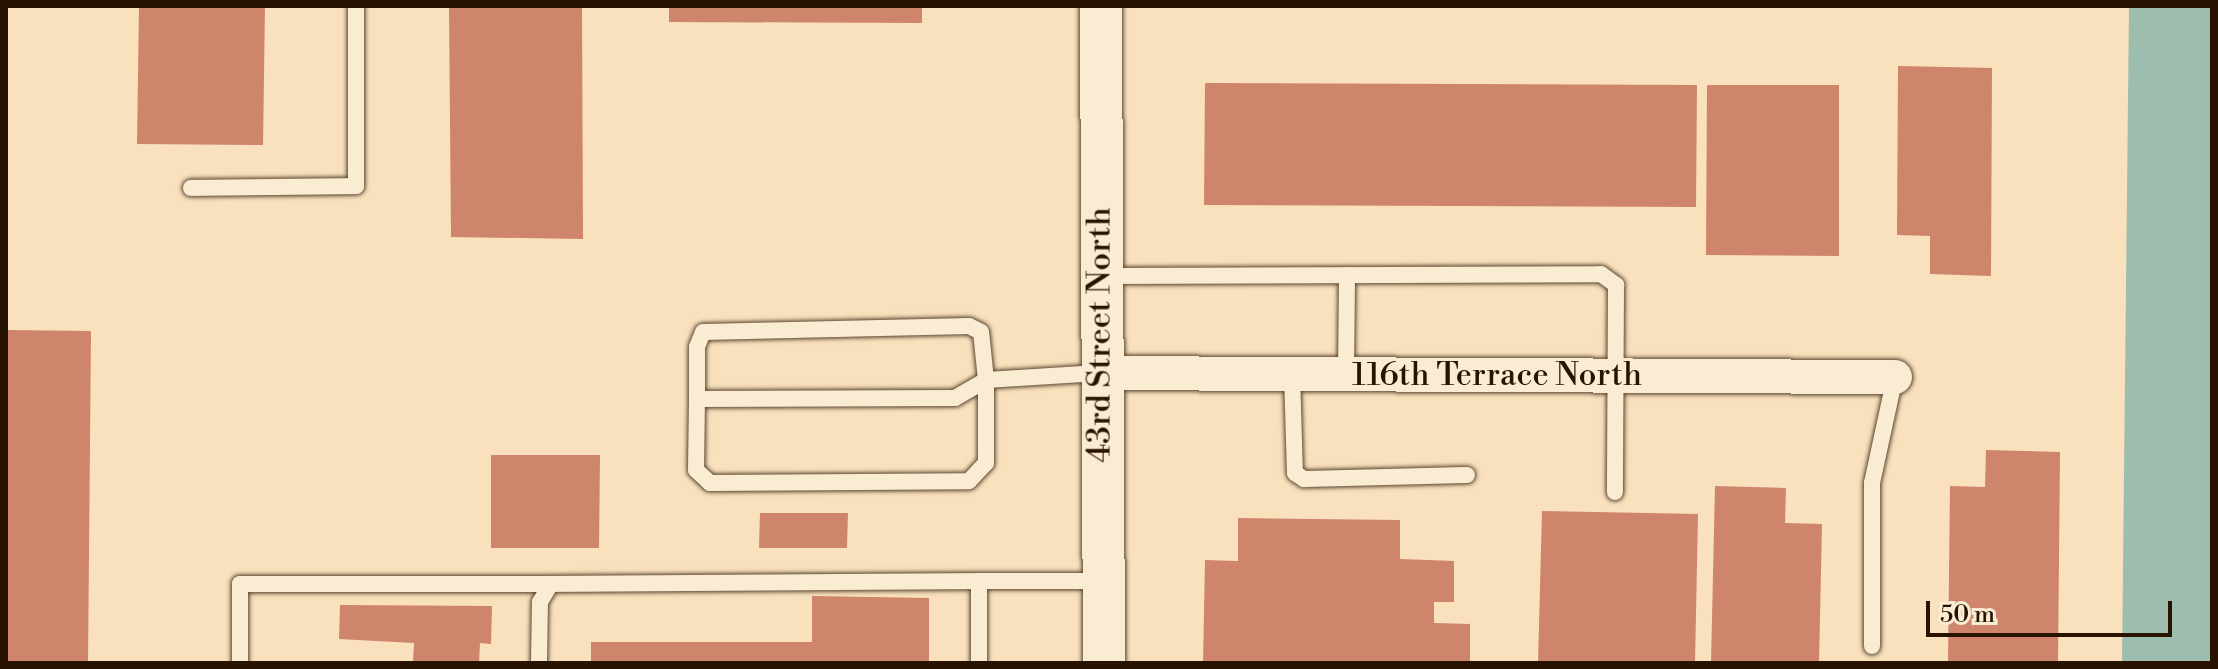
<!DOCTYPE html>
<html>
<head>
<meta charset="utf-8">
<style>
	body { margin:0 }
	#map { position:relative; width:2218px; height:669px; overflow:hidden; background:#f8e1bc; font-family:"Libre Bodoni",serif }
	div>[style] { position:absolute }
	.water>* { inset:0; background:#9dbeae }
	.building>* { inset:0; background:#cf846c }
	.roads { filter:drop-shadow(0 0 2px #5c4631) drop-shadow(0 0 2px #5c4631) }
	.service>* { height:16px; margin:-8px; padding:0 8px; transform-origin:8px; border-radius:8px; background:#faecd3 }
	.minor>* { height:34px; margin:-17px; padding:0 17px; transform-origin:17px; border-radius:17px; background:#faecd3 }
	.tertiary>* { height:42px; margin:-21px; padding:0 21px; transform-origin:21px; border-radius:21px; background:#faecd3 }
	span { translate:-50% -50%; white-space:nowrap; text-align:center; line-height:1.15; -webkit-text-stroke:6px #faecd3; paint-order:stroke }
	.street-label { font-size:32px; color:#281303 }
	.frame { position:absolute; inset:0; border:8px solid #281303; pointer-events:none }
	.scale { position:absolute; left:1926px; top:601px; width:246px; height:36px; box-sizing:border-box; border:4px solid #281303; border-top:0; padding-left:10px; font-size:24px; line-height:28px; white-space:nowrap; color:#281303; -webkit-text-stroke:6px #faecd3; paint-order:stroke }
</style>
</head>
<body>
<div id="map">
	<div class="water">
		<div style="clip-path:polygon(2129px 6px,2212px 6px,2212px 663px,2122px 663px)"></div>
	</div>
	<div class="building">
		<div style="clip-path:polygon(139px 6px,265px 6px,263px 145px,137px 144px)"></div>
		<div style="clip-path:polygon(449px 6px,582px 6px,583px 239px,451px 237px)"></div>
		<div style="clip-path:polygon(669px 6px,922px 6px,922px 23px,669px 22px)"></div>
		<div style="clip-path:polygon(1898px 66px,1992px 68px,1991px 276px,1930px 274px,1930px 236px,1897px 235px)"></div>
		<div style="clip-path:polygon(1205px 83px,1697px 85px,1696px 207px,1204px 205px)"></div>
		<div style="clip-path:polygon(1707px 85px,1839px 85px,1839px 256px,1706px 255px)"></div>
		<div style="clip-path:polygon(6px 330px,91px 331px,88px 663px,6px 663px)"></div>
		<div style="clip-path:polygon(1986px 450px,2060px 452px,2058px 663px,1948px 663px,1950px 486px,1985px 487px)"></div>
		<div style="clip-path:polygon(491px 455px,600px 455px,599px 548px,491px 548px)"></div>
		<div style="clip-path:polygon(1715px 486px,1786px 488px,1785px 523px,1822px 524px,1819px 663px,1711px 663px)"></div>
		<div style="clip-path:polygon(1542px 511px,1698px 514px,1695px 663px,1538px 663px)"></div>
		<div style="clip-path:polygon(760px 513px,848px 513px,847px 548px,759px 548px)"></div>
		<div style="clip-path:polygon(1238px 518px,1400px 520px,1400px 559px,1454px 561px,1454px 602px,1434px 602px,1434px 623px,1470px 624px,1470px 663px,1203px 663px,1205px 560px,1238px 561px)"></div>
		<div style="clip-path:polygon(812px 596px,929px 598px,929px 663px,591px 663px,591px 642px,812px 642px)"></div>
		<div style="clip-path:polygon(340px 605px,492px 606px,491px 644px,480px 643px,479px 663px,413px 662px,414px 643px,339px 639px)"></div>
	</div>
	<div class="roads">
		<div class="service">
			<div style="left:191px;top:188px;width:165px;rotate:-0.7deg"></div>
			<div style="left:356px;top:186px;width:180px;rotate:-90deg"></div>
			<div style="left:1105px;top:276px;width:496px;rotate:-0.2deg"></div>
			<div style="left:1601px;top:274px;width:19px;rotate:36deg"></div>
			<div style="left:1616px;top:285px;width:207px;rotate:90.3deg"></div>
			<div style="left:1292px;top:374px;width:99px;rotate:88.3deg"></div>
			<div style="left:1295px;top:473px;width:11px;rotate:34deg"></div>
			<div style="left:1304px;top:479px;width:163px;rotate:-1.4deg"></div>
			<div style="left:1346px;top:374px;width:99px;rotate:-89.4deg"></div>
			<div style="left:697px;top:399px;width:258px;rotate:-0.2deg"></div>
			<div style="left:955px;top:398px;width:36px;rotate:-30deg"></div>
			<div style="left:986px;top:380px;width:48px;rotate:-95.9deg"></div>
			<div style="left:981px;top:332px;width:13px;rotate:-153deg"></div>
			<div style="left:969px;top:326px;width:266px;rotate:178.7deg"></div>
			<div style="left:703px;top:332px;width:16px;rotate:112deg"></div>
			<div style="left:697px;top:347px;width:52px;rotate:90deg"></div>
			<div style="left:697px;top:399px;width:71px;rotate:90.8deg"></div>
			<div style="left:696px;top:470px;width:19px;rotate:43deg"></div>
			<div style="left:710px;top:483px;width:259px;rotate:-0.4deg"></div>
			<div style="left:969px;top:481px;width:25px;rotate:-47deg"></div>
			<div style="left:986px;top:463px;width:83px;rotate:-90deg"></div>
			<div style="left:986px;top:380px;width:113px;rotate:-3.5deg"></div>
			<div style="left:1872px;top:646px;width:163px;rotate:-90deg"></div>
			<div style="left:1872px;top:483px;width:108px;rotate:-77.8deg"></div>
			<div style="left:240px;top:663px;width:79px;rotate:-90deg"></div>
			<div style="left:240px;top:584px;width:311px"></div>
			<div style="left:539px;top:663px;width:61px;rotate:-89.1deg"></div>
			<div style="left:540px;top:602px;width:21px;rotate:-59deg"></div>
			<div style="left:551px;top:584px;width:428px;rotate:-0.4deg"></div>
			<div style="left:979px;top:663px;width:82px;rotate:-90deg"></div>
			<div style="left:979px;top:581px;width:123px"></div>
		</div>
		<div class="minor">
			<div style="left:1099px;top:373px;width:796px;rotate:0.29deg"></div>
		</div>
		<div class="tertiary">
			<div style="left:1101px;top:6px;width:657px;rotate:89.74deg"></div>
		</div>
	</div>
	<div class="street-label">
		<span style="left:1100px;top:335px;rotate:-90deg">43rd Street North</span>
		<span style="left:1497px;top:375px">116th Terrace North</span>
	</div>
	<div class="frame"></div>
	<div class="scale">50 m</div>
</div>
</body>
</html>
